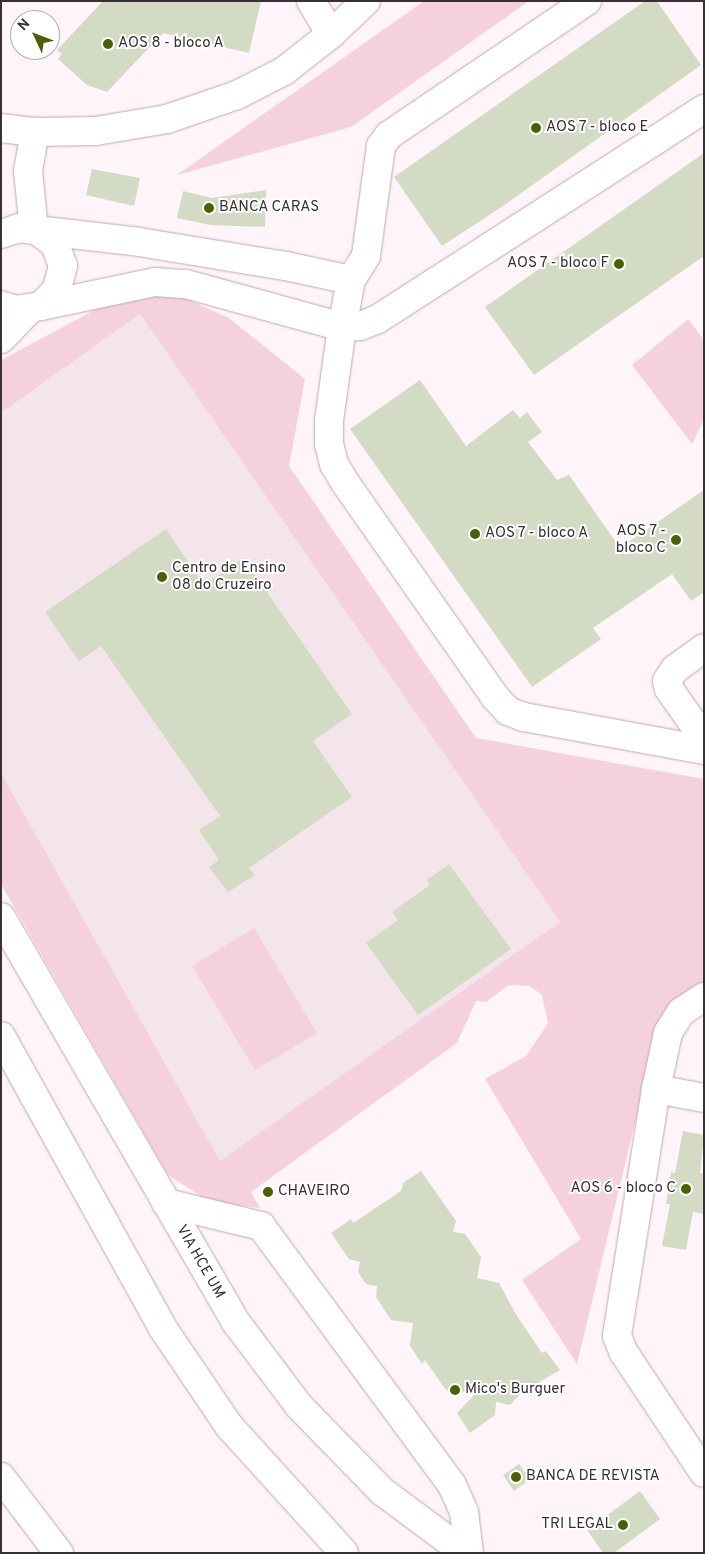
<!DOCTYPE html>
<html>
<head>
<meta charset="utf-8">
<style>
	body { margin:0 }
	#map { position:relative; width:705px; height:1554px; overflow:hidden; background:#fff4f9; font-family:Overpass,sans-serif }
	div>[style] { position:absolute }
	.built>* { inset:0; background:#f3e5ea }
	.green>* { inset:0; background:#f5d1e0 }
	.building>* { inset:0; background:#d3dbc4 }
	.roads { filter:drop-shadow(0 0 1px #c0a7b1) drop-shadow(0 0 1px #c0a7b1) }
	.minor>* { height:28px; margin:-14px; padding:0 14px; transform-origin:14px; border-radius:14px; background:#fff }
	.secondary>* { height:28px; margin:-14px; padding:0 14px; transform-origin:14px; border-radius:14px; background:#fff }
	.trunk>* { height:28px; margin:-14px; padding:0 14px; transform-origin:14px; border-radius:14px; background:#fff }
	.dots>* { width:14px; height:14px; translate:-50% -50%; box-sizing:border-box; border:2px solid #fff; border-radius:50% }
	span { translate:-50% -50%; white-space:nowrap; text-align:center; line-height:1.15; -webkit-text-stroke:4px #fff; paint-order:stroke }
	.poi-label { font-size:15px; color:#392f34 }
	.left { translate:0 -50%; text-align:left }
	.right { translate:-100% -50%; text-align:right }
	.street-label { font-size:15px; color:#392f34 }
	.frame { position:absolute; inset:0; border:2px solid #392f34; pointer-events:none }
	.north { position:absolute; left:10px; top:10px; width:50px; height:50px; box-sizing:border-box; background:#fff; border:1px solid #b0acae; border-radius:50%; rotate:313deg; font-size:14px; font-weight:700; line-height:20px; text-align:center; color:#392f34 }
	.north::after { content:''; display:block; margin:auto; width:18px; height:22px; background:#4b5f05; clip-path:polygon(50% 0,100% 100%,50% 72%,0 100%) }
</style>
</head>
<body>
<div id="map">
	<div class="built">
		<div style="clip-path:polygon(140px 314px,560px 922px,220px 1162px,1px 773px,1px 413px)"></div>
	</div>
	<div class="green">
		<div style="clip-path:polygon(424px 1px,529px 1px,351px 127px,177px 175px)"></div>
		<div style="clip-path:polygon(169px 291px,229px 318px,305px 379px,289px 466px,476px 738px,704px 779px,704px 994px,659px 1023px,577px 1364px,522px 1280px,581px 1239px,485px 1079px,526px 1056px,548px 1023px,542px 995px,530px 986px,509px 985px,486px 1002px,476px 1001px,457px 1043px,251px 1192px,260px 1208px,209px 1201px,168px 1175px,1px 884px,1px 773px,220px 1161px,560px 922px,140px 314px,1px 413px,1px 360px,119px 297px)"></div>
		<div style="clip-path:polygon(688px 319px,704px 340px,704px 419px,692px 444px,632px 365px)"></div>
		<div style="clip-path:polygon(254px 928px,317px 1033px,255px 1070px,192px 966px)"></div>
	</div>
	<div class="building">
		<div style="clip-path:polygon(103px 1px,261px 1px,249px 53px,163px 33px,107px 92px,87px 85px,58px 59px,62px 54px,57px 50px)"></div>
		<div style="clip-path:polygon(645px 1px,657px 1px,701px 65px,503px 206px,442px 246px,394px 177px)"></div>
		<div style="clip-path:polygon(704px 153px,704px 256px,534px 375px,485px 307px)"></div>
		<div style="clip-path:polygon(92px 169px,140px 178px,134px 206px,86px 195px)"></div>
		<div style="clip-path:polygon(266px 190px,265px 227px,210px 225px,177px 218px,183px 191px,212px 198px)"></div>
		<div style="clip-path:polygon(420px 380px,466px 446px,513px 410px,520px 418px,527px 412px,542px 432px,528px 442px,557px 480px,569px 475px,620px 548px,704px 490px,704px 592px,691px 601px,672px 574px,593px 628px,601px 639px,532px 687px,350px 429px)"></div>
		<div style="clip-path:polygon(166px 529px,204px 585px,243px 558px,352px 714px,313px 741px,352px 797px,249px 868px,255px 875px,228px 892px,209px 867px,219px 860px,199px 830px,220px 816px,101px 646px,79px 661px,45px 612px)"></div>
		<div style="clip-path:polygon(449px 864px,511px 949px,418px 1015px,366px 943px,398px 920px,392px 912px,430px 885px,427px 880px)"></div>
		<div style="clip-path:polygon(683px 1131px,704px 1135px,700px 1173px,704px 1174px,704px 1214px,693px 1212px,686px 1250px,662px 1246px,670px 1204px,666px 1204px,671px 1172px,675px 1173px)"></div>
		<div style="clip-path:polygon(421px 1171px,456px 1221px,453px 1232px,465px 1234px,481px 1257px,477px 1278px,499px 1283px,517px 1316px,542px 1353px,546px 1351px,560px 1370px,522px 1392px,510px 1405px,496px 1402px,495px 1415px,470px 1433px,457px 1413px,476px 1393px,446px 1390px,425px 1360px,422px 1364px,410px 1346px,413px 1323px,391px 1320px,376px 1297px,377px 1286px,366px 1284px,358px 1272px,360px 1262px,349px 1259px,331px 1233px,351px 1219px,353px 1223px,401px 1191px,403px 1183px)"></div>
		<div style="clip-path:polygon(519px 1464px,530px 1479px,514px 1491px,503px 1475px)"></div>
		<div style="clip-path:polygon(640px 1491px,660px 1519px,614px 1553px,603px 1553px,587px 1530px)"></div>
	</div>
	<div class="roads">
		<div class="minor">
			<div style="left:311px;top:1px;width:39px;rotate:59deg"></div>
			<div style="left:587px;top:1px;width:239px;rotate:145.9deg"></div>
			<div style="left:389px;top:135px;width:14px;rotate:126deg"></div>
			<div style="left:381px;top:146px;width:111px;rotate:97.8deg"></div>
			<div style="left:366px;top:256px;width:28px;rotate:122deg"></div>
			<div style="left:351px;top:280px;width:48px;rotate:100.8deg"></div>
			<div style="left:342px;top:327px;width:95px;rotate:97.9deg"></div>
			<div style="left:329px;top:421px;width:23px;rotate:90deg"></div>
			<div style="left:329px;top:444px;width:21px;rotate:76deg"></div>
			<div style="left:334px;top:464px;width:23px;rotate:59deg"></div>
			<div style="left:346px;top:484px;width:260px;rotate:55deg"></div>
			<div style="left:495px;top:697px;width:19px;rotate:47deg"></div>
			<div style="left:508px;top:711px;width:17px;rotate:21deg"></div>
			<div style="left:524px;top:717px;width:183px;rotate:10.4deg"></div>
			<div style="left:1px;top:128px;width:34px;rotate:7deg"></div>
			<div style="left:35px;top:132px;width:61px;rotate:-0.9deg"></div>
			<div style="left:96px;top:131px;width:72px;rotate:-9.6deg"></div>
			<div style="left:167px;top:119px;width:74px;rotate:-18.9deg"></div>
			<div style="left:237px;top:95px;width:53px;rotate:-27.1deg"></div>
			<div style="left:284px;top:71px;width:60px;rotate:-38.2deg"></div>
			<div style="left:331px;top:34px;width:48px;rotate:-43.3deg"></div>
			<div style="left:34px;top:230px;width:59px;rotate:-95.8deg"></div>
			<div style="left:28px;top:171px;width:40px;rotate:-80deg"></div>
			<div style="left:36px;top:230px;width:104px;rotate:6.6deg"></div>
			<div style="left:139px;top:242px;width:149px;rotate:9.3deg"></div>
			<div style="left:286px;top:266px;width:66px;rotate:12.2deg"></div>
			<div style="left:1px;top:234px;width:19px;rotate:-18deg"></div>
			<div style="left:19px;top:228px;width:17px;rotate:7deg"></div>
			<div style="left:36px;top:230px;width:24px;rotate:36deg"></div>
			<div style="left:55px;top:244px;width:23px;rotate:70deg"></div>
			<div style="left:63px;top:266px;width:24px;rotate:105deg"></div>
			<div style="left:57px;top:289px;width:23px;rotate:133deg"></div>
			<div style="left:41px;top:306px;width:25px;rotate:171deg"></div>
			<div style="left:16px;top:310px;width:16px;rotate:-162deg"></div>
			<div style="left:41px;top:306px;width:116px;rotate:-11.9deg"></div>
			<div style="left:155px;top:282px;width:31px;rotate:4deg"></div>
			<div style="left:186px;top:284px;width:162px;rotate:15.4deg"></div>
			<div style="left:342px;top:327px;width:18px;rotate:-3deg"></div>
			<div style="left:360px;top:326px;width:19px;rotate:-21deg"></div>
			<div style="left:378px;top:319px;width:388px;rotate:-32.8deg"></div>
			<div style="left:1px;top:339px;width:42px;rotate:-46deg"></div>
			<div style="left:704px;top:648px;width:36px;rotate:144deg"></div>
			<div style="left:675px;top:669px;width:14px;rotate:124deg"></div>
			<div style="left:667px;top:681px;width:8px;rotate:76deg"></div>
			<div style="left:669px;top:689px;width:61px;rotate:55deg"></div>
			<div style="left:704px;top:997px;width:27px;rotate:147deg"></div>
			<div style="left:681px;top:1012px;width:25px;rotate:122deg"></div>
			<div style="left:668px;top:1033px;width:57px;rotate:102.1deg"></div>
			<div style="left:656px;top:1089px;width:250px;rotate:99deg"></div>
			<div style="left:617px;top:1336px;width:18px;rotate:68deg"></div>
			<div style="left:624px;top:1353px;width:144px;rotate:56.3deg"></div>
			<div style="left:656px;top:1089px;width:49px;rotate:10.6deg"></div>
			<div style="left:166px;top:1203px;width:98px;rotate:13.6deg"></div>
			<div style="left:261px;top:1226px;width:322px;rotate:53.6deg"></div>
			<div style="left:452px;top:1485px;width:30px;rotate:66deg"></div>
			<div style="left:464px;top:1512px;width:41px;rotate:83deg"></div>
		</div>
		<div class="secondary">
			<div style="left:1px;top:917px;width:467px;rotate:59.9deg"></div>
			<div style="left:235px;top:1321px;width:106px;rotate:53deg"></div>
			<div style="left:299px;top:1406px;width:120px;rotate:45.7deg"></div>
			<div style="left:383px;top:1492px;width:102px;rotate:36.6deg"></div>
			<div style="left:1px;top:1036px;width:333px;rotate:61deg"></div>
			<div style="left:162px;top:1327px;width:120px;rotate:55.9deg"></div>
			<div style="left:229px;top:1426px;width:171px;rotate:47.8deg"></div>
		</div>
		<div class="trunk">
			<div style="left:1px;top:1477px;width:96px;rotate:52.7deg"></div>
		</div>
	</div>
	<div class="dots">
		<div style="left:108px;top:44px;background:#4b5f05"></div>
		<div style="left:536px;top:128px;background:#4b5f05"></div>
		<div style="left:209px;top:208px;background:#4b5f05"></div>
		<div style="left:619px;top:264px;background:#4b5f05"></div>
		<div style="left:475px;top:534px;background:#4b5f05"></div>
		<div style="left:676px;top:540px;background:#4b5f05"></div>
		<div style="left:162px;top:577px;background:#4b5f05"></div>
		<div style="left:686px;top:1189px;background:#4b5f05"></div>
		<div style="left:268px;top:1192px;background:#4b5f05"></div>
		<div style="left:455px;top:1390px;background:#4b5f05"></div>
		<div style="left:516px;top:1477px;background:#4b5f05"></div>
		<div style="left:623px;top:1525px;background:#4b5f05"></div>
	</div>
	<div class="poi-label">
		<span class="left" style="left:118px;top:44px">AOS 8 - bloco A</span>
		<span class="left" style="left:546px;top:128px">AOS 7 - bloco E</span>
		<span class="left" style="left:219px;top:208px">BANCA CARAS</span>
		<span class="right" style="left:609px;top:264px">AOS 7 - bloco F</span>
		<span class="right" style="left:666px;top:540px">AOS 7 -<br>bloco C</span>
		<span class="left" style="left:485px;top:534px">AOS 7 - bloco A</span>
		<span class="left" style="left:172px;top:577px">Centro de Ensino<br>08 do Cruzeiro</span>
		<span class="right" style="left:676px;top:1189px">AOS 6 - bloco C</span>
		<span class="left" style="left:278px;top:1192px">CHAVEIRO</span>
		<span class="left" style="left:465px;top:1390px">Mico's Burguer</span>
		<span class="left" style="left:526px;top:1477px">BANCA DE REVISTA</span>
		<span class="right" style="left:613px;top:1525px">TRI LEGAL</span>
	</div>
	<div class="street-label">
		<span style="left:200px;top:1262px;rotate:60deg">VIA HCE UM</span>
	</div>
	<div class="frame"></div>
	<div class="north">N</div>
</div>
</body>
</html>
